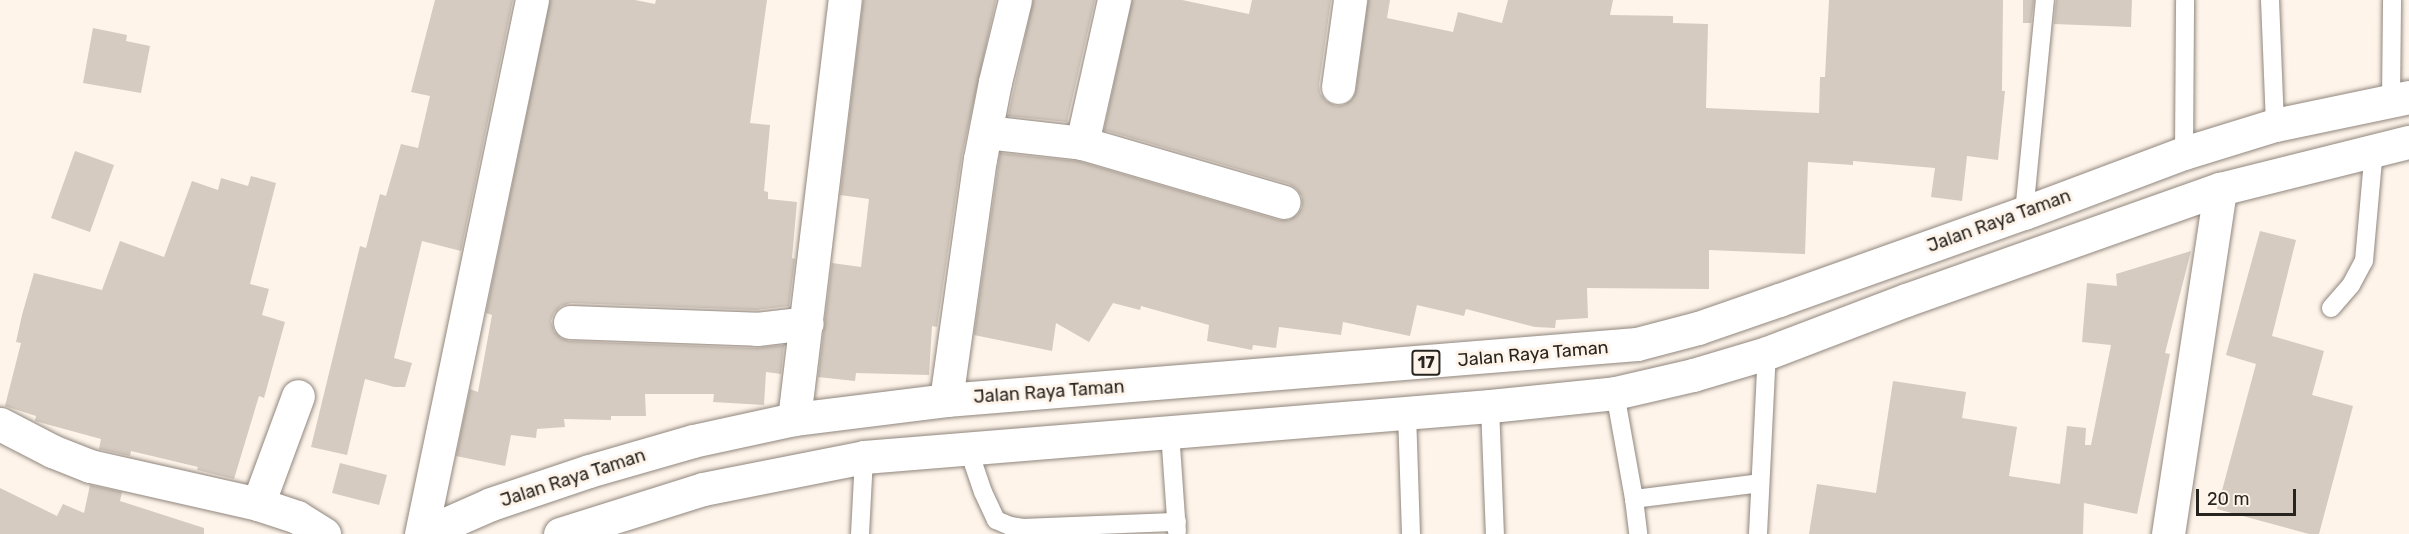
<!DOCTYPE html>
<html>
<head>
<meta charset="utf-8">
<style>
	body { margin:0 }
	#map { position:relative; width:2409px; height:534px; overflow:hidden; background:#fef4ea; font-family:Rubik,sans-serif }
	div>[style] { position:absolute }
	.building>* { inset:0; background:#d5cbc1 }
	.roads { filter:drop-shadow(0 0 2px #90867d) drop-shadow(0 0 2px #90867d) }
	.service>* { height:18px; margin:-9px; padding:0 9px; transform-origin:9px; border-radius:9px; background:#fff }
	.minor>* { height:33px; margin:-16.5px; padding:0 16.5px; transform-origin:16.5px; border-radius:16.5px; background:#fff }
	.trunk>* { height:33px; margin:-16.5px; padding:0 16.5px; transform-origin:16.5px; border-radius:16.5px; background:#fff }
	span { translate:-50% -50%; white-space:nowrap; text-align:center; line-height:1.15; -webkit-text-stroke:6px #fef4ea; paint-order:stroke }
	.shield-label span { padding:2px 4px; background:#fef4ea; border:2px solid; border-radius:4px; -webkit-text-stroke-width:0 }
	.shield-label { font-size:16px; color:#282420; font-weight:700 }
	.street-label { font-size:18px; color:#282420 }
	.scale { position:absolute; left:2196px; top:489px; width:100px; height:27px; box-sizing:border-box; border:3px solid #282420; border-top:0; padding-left:8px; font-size:18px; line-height:21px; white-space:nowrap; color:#282420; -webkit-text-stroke:4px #fef4ea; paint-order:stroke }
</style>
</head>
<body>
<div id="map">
	<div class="building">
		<div style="clip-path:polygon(435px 0,513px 0,461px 251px,422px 241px,394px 358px,412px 363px,405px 387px,394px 387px,365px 379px,347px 455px,311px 447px,360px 246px,366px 248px,380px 194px,386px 196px,401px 144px,418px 148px,430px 96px,411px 92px)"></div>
		<div style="clip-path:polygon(550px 0,635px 0,655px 4px,656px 0,767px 0,750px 123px,770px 125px,764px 191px,768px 192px,768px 199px,797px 202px,792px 258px,795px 259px,789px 306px,756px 310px,571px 303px,561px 306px,554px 313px,551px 321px,554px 331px,561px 338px,569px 341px,756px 348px,784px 345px,781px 374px,766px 372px,764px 405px,713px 402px,714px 394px,645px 394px,646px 416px,611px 416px,611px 420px,564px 419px,565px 427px,537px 429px,536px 438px,511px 435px,505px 466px,456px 456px,470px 389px,478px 392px,492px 315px,486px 313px)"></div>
		<div style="clip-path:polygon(863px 0,996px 0,962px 155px,937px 327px,932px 326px,929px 375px,856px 373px,855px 381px,818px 377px,832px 263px,861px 267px,869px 199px,840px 195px)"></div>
		<div style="clip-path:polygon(1033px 0,1095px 0,1067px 122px,1008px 116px)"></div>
		<div style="clip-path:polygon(1132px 0,1182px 0,1249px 14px,1252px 0,1331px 0,1319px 85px,1320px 93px,1326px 101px,1336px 106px,1344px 105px,1352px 99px,1356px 90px,1368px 0,1390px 0,1387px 18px,1453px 32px,1458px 12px,1502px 23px,1508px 0,1613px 0,1610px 15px,1673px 16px,1673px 23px,1708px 24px,1706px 108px,1819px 113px,1820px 77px,1825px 77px,1829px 0,2003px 0,2002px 91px,2005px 91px,1998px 160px,1967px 156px,1962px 201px,1931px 197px,1935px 168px,1853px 161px,1853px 165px,1808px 162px,1805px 254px,1709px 250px,1709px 289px,1587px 288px,1588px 318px,1556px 320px,1555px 328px,1535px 327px,1466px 309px,1464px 316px,1417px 305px,1410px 336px,1343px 322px,1341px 335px,1279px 327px,1276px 348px,1253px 345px,1252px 350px,1207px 341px,1209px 325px,1141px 306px,1140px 310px,1113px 303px,1089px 342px,1056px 323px,1052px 351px,974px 335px,1000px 153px,1078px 161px,1279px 220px,1289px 220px,1297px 215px,1302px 208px,1302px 197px,1297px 189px,1289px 184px,1104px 130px)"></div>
		<div style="clip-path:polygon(2023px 0,2034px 0,2031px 23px,2023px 23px)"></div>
		<div style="clip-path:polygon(2056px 0,2132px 0,2131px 27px,2054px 24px)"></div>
		<div style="clip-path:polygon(93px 28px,127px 35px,126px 41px,150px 46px,141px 93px,83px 83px)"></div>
		<div style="clip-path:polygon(75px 151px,114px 165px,90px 232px,51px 218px)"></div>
		<div style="clip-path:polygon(251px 176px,276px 183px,250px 284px,269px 289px,262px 315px,285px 322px,264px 398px,259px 396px,234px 479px,197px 470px,198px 467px,131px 451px,130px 456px,99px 449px,101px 439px,35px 421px,36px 416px,5px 406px,21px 343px,16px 342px,22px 315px,34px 273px,102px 290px,120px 241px,164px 257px,192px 181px,218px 190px,221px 178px,248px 186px)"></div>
		<div style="clip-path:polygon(2260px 231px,2296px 240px,2272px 336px,2324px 351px,2312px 395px,2353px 406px,2319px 534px,2309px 534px,2217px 509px,2256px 364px,2226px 355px)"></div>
		<div style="clip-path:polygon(2191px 251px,2165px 353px,2170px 354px,2137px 514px,2084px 503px,2083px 534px,1809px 534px,1817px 484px,1876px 493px,1893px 381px,1966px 392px,1962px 418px,2017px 427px,2009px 476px,2060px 484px,2067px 426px,2086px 428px,2085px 445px,2091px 445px,2111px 345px,2082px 342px,2087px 283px,2117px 286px,2116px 274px)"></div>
		<div style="clip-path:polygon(340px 463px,387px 475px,379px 505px,332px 493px)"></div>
		<div style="clip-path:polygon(90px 485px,122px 492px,120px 501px,204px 528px,204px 534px,0 534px,0 488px,57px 516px,63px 504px,84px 513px)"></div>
	</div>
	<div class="roads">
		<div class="service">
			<div style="left:2270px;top:0;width:125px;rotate:87.7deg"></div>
			<div style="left:2391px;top:100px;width:100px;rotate:-89.4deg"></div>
			<div style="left:2184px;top:153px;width:153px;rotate:-89.6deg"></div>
			<div style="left:2024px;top:213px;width:214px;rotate:-84.4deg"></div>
			<div style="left:2331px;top:308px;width:30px;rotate:-49deg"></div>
			<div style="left:2351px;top:285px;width:27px;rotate:-62deg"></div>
			<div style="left:2364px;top:261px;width:112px;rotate:-84.9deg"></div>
			<div style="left:1615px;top:393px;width:108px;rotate:79.8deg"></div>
			<div style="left:1634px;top:499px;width:35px;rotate:83deg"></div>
			<div style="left:1490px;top:406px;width:128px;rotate:87.8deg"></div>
			<div style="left:1407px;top:413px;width:121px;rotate:88.1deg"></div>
			<div style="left:1170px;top:432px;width:100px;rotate:86deg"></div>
			<div style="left:968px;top:448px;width:46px;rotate:71.2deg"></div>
			<div style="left:983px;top:492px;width:31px;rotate:65deg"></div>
			<div style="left:996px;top:520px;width:15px;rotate:23deg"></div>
			<div style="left:1010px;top:526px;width:15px;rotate:8deg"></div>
			<div style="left:1025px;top:528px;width:152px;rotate:-2.3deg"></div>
			<div style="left:1634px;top:499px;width:127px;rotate:-7.2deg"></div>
			<div style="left:860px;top:534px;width:77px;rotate:-87deg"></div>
			<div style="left:1758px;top:534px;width:181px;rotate:-87.2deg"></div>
		</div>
		<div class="minor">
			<div style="left:1338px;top:87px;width:88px;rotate:-82.1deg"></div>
			<div style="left:986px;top:132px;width:97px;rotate:6.5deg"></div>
			<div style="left:1082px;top:143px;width:210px;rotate:16.3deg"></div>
			<div style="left:1082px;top:143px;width:147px;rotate:-77.4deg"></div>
			<div style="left:570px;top:322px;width:187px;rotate:2.1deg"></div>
			<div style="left:757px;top:329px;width:50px;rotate:-6.8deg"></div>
			<div style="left:946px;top:400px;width:243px;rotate:-82deg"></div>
			<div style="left:980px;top:159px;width:78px;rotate:-79deg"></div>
			<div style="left:995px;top:82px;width:84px;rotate:-76.3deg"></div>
			<div style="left:794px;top:419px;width:422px;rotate:-83.1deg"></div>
			<div style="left:0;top:424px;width:59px;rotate:27.4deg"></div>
			<div style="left:52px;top:451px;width:41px;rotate:21.5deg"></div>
			<div style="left:90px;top:466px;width:172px;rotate:12.7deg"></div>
			<div style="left:258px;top:504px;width:41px;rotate:18.4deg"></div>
			<div style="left:297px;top:517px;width:32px;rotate:32deg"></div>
			<div style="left:258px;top:504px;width:115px;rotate:-69.7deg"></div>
			<div style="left:421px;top:534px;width:545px;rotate:-78.26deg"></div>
			<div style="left:2168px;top:534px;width:349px;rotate:-81.4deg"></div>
		</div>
		<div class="trunk">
			<div style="left:423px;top:534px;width:74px;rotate:-23.8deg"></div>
			<div style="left:491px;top:504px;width:103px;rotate:-18.6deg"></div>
			<div style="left:589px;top:471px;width:108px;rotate:-16.1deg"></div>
			<div style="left:693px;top:441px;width:103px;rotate:-12.3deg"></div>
			<div style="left:794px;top:419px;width:153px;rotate:-7.1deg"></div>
			<div style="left:946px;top:400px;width:693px;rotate:-4.63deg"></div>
			<div style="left:1637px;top:344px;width:63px;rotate:-14.7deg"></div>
			<div style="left:1698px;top:328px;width:86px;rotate:-19.1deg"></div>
			<div style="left:1779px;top:300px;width:260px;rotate:-19.6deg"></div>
			<div style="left:2024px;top:213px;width:171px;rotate:-20.6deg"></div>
			<div style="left:2184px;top:153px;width:95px;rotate:-17.1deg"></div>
			<div style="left:2275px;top:125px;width:137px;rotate:-11.8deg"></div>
			<div style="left:560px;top:534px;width:150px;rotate:-17.5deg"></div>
			<div style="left:703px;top:489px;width:164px;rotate:-11.2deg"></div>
			<div style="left:864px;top:457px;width:628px;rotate:-4.66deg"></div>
			<div style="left:1490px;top:406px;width:126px;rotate:-5.9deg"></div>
			<div style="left:1615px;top:393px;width:80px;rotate:-13deg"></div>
			<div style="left:1693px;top:375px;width:77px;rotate:-16.6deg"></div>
			<div style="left:1767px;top:353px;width:149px;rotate:-20.9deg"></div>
			<div style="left:1906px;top:300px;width:333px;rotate:-19.5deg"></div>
			<div style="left:2220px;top:189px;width:195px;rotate:-14deg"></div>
		</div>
	</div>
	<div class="shield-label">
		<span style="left:1426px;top:363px">17</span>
	</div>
	<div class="street-label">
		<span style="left:1999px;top:221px;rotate:-20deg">Jalan Raya Taman</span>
		<span style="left:1533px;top:354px;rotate:-5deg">Jalan Raya Taman</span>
		<span style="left:1049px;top:392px;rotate:-4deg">Jalan Raya Taman</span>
		<span style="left:573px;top:478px;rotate:-18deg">Jalan Raya Taman</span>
	</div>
	<div class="scale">20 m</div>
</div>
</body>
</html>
